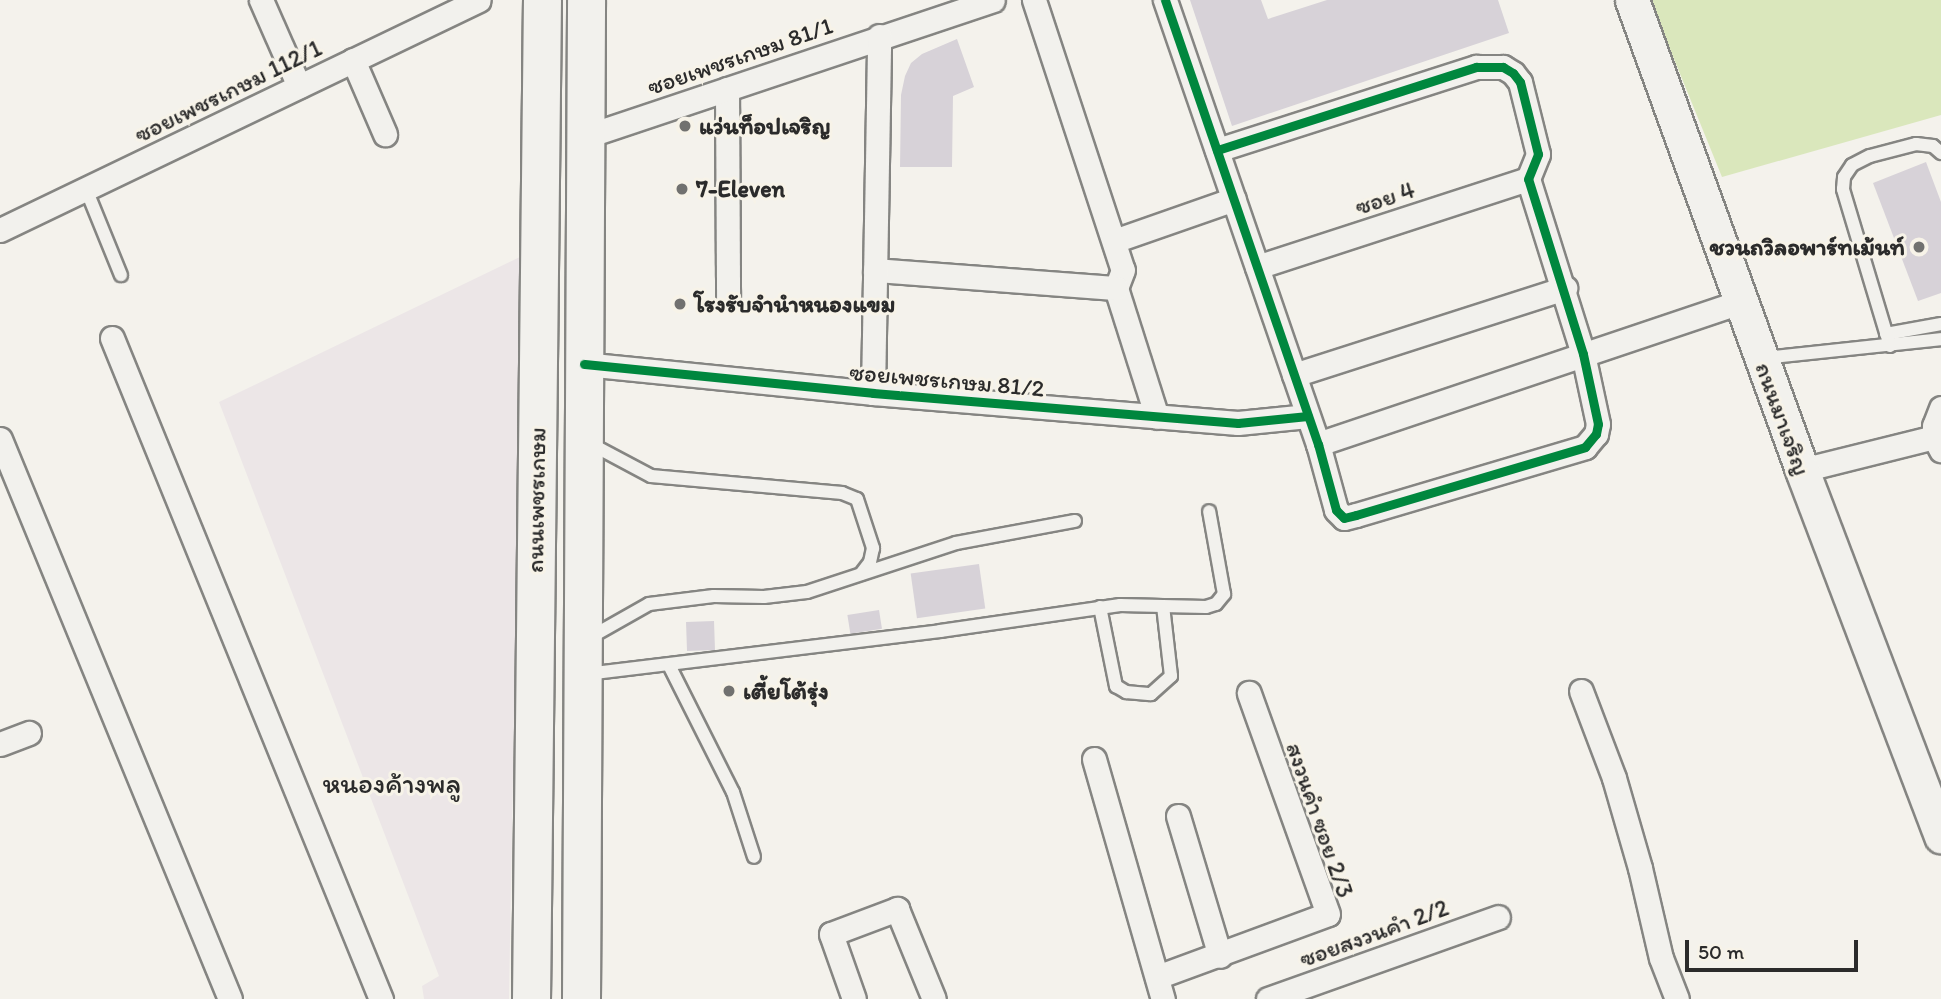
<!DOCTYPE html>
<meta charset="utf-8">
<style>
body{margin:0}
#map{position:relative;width:1941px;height:999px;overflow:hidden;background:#f4f2ec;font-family:Itim,"Playpen Sans Thai",sans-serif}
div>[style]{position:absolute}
.built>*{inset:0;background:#ece6e7}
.green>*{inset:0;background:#dae7bc}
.building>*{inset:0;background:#d7d2d8;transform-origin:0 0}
.roads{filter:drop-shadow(2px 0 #858582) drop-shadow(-2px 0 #858582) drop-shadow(0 2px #858582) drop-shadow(0 -2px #858582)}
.lane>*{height:12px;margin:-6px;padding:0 6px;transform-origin:6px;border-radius:6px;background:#f2f1ed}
.street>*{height:23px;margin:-11.5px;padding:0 11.5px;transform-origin:11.5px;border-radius:11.5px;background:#f2f1ed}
.secondary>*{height:33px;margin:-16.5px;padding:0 16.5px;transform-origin:16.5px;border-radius:16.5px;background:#f2f1ed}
.primary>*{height:37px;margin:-18.5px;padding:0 18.5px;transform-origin:18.5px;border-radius:18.5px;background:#f2f1ed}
.cycleway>*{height:9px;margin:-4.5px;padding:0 4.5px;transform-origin:4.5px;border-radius:4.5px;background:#00873e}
.dots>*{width:19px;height:19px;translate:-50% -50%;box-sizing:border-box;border:4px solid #f7f3e8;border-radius:50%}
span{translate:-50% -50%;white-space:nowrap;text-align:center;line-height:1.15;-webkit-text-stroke:6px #f7f3e8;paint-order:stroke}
.street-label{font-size:24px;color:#2b2b2b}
.poi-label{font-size:24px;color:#2b2b2b;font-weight:700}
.left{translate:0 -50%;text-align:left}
.right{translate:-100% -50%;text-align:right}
.quarter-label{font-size:28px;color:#2b2b2b}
.scale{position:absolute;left:1685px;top:940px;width:173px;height:32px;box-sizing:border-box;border:4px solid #2b2b2b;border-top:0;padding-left:9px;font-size:21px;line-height:24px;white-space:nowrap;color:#2b2b2b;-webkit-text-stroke:5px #f7f3e8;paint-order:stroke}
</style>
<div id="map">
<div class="built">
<div style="clip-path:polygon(522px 256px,509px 999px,424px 999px,422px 986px,439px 976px,219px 402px)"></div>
</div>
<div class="green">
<div style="clip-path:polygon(1650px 0,1941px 0,1941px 115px,1722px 177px)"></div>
</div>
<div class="building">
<div style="clip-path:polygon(1190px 0,1261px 0,1268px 19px,1327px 0,1498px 0,1509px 33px,1232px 126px)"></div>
<div style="clip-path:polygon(957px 39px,974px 87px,953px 96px,952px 167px,900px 167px,901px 95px,905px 76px,911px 63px,922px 54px)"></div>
<div style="clip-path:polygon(1926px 162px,1941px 202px,1941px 293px,1918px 301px,1873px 183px)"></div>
<div style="left:979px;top:564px;width:45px;height:69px;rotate:82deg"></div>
<div style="left:879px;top:610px;width:19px;height:32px;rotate:81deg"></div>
<div style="left:714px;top:621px;width:29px;height:28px;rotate:88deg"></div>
</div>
<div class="roads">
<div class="lane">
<div style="left:86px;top:189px;width:93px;rotate:67.9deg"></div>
<div style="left:1886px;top:334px;width:56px;rotate:-10.3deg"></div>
<div style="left:1890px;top:346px;width:164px;rotate:-106.7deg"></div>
<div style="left:1843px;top:189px;width:12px;rotate:-85deg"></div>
<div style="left:1844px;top:177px;width:14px;rotate:-56deg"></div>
<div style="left:1852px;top:165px;width:20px;rotate:-27deg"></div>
<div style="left:1870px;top:156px;width:48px;rotate:-14.6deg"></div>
<div style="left:1916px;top:144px;width:17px;rotate:7deg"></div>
<div style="left:1933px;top:146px;width:11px;rotate:41deg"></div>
<div style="left:1764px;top:358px;width:178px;rotate:-6.1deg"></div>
<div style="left:589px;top:443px;width:70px;rotate:28deg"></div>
<div style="left:651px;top:476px;width:192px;rotate:5.1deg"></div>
<div style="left:842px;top:493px;width:16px;rotate:22deg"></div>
<div style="left:857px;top:499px;width:52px;rotate:71.9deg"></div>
<div style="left:873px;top:548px;width:14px;rotate:102deg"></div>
<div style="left:870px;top:562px;width:15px;rotate:127deg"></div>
<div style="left:1100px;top:607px;width:81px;rotate:78.6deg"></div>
<div style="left:1116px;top:686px;width:12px;rotate:31deg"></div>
<div style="left:1126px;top:692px;width:25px;rotate:5deg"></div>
<div style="left:1151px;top:694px;width:27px;rotate:-42deg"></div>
<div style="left:1171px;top:676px;width:70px;rotate:-96.5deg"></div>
<div style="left:589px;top:638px;width:69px;rotate:-29.5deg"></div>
<div style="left:649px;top:604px;width:65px;rotate:-7deg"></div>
<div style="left:714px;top:596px;width:50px;rotate:1.1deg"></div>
<div style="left:764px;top:597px;width:43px;rotate:-6.6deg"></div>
<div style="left:807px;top:592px;width:157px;rotate:-18.2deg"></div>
<div style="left:956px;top:543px;width:121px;rotate:-10.5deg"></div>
<div style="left:669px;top:665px;width:142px;rotate:63.3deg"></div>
<div style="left:733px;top:792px;width:68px;rotate:72.1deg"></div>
<div style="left:586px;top:674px;width:357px;rotate:-6.9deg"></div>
<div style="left:940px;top:631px;width:182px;rotate:-8.2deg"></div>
<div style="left:1120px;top:605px;width:86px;rotate:1.3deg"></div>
<div style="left:1206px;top:607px;width:10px;rotate:-17deg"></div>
<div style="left:1216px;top:604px;width:13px;rotate:-51deg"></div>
<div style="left:1224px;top:594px;width:84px;rotate:-100.2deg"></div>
</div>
<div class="street">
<div style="left:261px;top:0;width:94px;rotate:66.2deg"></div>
<div style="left:1034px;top:0;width:284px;rotate:71.8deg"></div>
<div style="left:1123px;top:270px;width:19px;rotate:111deg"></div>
<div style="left:1116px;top:288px;width:135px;rotate:72.4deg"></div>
<div style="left:1165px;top:0;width:470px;rotate:71deg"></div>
<div style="left:1318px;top:444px;width:68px;rotate:74.7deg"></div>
<div style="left:1336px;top:510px;width:11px;rotate:45deg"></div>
<div style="left:1344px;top:518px;width:12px;rotate:-14deg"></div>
<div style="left:1356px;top:515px;width:239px;rotate:-16.5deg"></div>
<div style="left:1585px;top:447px;width:17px;rotate:-50deg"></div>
<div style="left:1596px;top:434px;width:10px;rotate:-79deg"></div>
<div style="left:1598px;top:424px;width:72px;rotate:-102.1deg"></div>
<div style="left:1583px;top:354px;width:183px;rotate:-107.4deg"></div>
<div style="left:1528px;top:179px;width:27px;rotate:-68deg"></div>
<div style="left:1538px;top:154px;width:74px;rotate:-104deg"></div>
<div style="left:1520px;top:82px;width:11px;rotate:-128deg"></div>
<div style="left:1513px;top:73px;width:12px;rotate:-149deg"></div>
<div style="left:1503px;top:67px;width:27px;rotate:180deg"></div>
<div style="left:1476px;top:67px;width:272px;rotate:162.2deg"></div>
<div style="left:353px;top:60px;width:81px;rotate:66.6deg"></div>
<div style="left:727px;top:89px;width:206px;rotate:89.7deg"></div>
<div style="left:584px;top:137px;width:431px;rotate:-18.5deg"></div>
<div style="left:0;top:230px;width:531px;rotate:-25.65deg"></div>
<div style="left:1114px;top:241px;width:127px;rotate:-19.3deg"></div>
<div style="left:1257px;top:267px;width:285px;rotate:-18deg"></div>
<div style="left:875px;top:270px;width:242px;rotate:4.3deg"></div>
<div style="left:112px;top:338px;width:714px;rotate:67.86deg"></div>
<div style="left:584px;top:364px;width:290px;rotate:5.7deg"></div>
<div style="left:873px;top:393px;width:366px;rotate:4.7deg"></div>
<div style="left:1238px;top:423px;width:70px;rotate:-5.7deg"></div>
<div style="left:1294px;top:375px;width:285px;rotate:-17.8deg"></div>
<div style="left:873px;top:393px;width:357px;rotate:-89deg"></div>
<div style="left:1941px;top:408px;width:19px;rotate:111deg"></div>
<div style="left:1934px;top:426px;width:11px;rotate:90deg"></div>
<div style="left:1934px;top:437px;width:15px;rotate:62deg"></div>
<div style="left:0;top:439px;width:605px;rotate:67.67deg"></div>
<div style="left:1318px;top:444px;width:446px;rotate:-18.6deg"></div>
<div style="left:1802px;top:470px;width:136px;rotate:-14deg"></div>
<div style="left:1581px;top:691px;width:93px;rotate:69.2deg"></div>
<div style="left:1614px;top:778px;width:94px;rotate:73.9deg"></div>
<div style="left:1640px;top:868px;width:92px;rotate:76.9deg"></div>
<div style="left:1661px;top:958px;width:44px;rotate:68.7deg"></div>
<div style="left:0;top:744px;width:31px;rotate:-21deg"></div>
<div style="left:1094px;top:759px;width:250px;rotate:74deg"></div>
<div style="left:1178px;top:816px;width:146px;rotate:73.3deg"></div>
<div style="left:1157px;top:977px;width:182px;rotate:-20.2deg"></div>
<div style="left:1328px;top:914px;width:235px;rotate:-109.7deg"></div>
<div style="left:854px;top:999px;width:69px;rotate:-109.5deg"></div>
<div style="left:831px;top:934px;width:71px;rotate:-20.7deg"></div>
<div style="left:897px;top:909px;width:97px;rotate:67.7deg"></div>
<div style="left:1268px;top:999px;width:244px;rotate:-19.6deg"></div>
</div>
<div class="secondary">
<div style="left:1632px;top:0;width:500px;rotate:70.1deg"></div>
<div style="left:1802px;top:470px;width:392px;rotate:69.2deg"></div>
</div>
<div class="primary">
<div style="left:531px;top:999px;width:999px;rotate:-89.37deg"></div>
<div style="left:581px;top:999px;width:999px;rotate:-89.71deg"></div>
</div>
</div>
<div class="cycleway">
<div style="left:1165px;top:0;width:470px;rotate:71deg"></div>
<div style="left:1318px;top:444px;width:68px;rotate:74.7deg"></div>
<div style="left:1336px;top:510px;width:11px;rotate:45deg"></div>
<div style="left:1344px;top:518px;width:12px;rotate:-14deg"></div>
<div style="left:1356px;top:515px;width:239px;rotate:-16.5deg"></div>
<div style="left:1585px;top:447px;width:17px;rotate:-50deg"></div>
<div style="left:1596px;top:434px;width:10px;rotate:-79deg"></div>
<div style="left:1598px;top:424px;width:72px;rotate:-102.1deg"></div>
<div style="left:1583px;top:354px;width:183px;rotate:-107.4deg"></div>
<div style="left:1528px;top:179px;width:27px;rotate:-68deg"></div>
<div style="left:1538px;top:154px;width:74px;rotate:-104deg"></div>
<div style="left:1520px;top:82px;width:11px;rotate:-128deg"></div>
<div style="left:1513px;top:73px;width:12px;rotate:-149deg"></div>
<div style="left:1503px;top:67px;width:27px;rotate:180deg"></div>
<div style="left:1476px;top:67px;width:272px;rotate:162.2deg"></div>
<div style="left:584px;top:364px;width:290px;rotate:5.7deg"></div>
<div style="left:873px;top:393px;width:366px;rotate:4.7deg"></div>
<div style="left:1238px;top:423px;width:70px;rotate:-5.7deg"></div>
</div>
<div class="dots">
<div style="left:685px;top:126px;background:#71716f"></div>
<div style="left:682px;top:189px;background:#71716f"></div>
<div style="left:1919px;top:247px;background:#71716f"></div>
<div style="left:680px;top:304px;background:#71716f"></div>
<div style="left:729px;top:691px;background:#71716f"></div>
</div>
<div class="street-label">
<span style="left:740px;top:56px;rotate:-19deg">ซอยเพชรเกษม 81/1</span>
<span style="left:228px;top:91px;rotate:-26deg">ซอยเพชรเกษม 112/1</span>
<span style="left:1385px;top:198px;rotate:-18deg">ซอย 4</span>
<span style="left:947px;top:380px;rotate:5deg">ซอยเพชรเกษม 81/2</span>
<span style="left:1783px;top:419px;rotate:70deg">ถนนมาเจริญ</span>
<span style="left:536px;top:500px;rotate:-89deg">ถนนเพชรเกษม</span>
<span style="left:1320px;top:820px;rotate:71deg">สงวนคำ ซอย 2/3</span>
<span style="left:1374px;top:933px;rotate:-20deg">ซอยสงวนคำ 2/2</span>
</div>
<div class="poi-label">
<span class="left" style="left:699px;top:126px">แว่นท็อปเจริญ</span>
<span class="left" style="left:696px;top:189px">7-Eleven</span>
<span class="right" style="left:1905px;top:247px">ชวนถวิลอพาร์ทเม้นท์</span>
<span class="left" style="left:694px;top:304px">โรงรับจำนำหนองแขม</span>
<span class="left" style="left:743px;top:691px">เตี้ยโต้รุ่ง</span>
</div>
<div class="quarter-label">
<span style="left:392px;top:783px">หนองค้างพลู</span>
</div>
<div class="scale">50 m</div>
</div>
